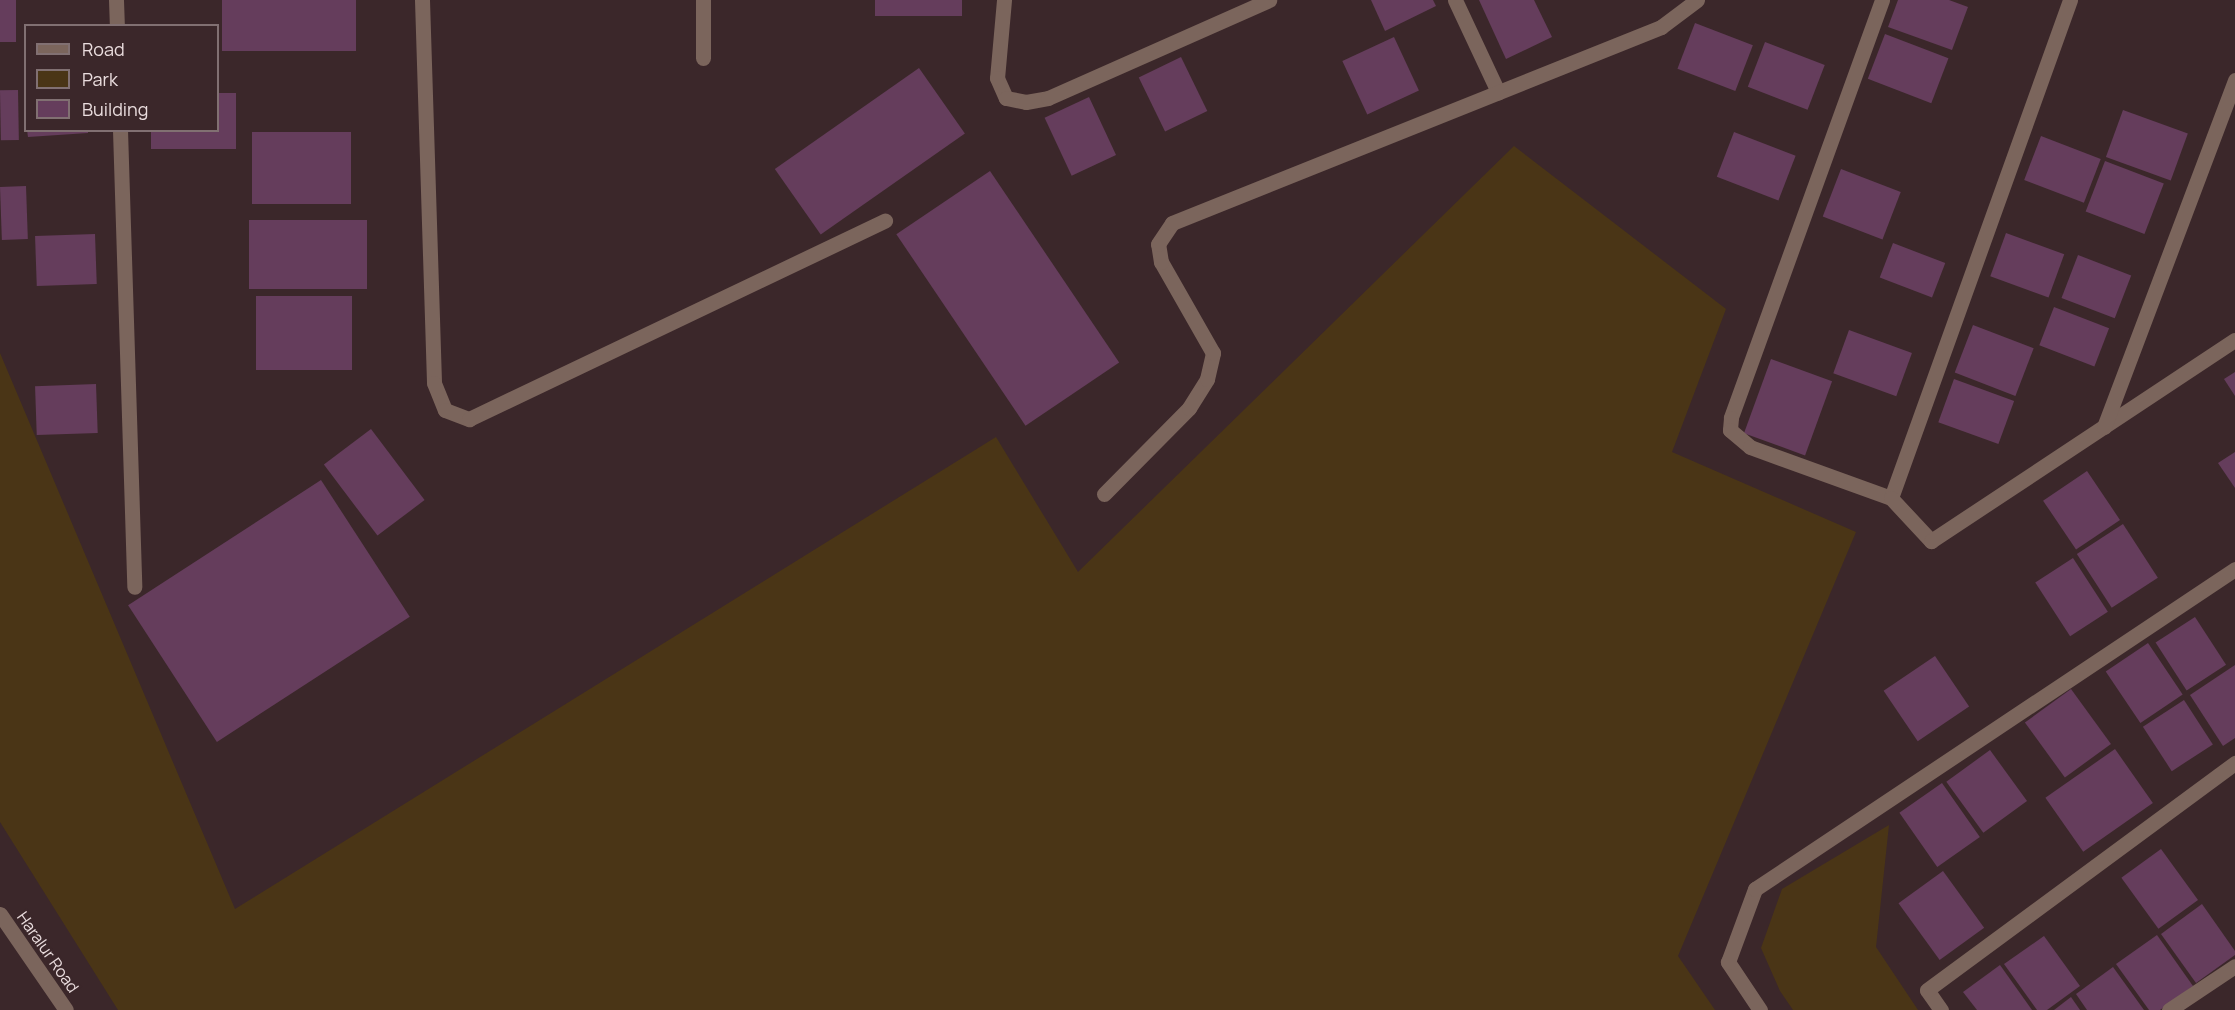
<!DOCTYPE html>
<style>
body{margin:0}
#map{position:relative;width:2235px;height:1010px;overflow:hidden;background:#3b272a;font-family:Manrope,sans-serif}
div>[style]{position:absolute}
.green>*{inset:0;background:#4a3516}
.building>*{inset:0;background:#653d5c;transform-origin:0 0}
.minor>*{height:15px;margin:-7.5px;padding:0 7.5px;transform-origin:7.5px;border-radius:7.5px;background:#7b655c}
span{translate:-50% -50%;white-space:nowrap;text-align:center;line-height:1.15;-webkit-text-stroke:4.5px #3b272a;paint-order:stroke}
.street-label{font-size:16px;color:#eaddde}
.legend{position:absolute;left:24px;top:24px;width:195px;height:108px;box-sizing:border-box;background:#3b272a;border:2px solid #817072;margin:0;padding:8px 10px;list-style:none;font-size:18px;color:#eaddde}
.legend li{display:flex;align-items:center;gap:12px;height:30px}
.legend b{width:30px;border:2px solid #817072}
</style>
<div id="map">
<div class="green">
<div style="clip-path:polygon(1514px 146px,1726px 309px,1672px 452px,1856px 532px,1678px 956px,1715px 1010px,118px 1010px,0 822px,0 353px,235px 909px,996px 437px,1078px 572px)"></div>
<div style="clip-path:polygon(1889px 825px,1876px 947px,1918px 1010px,1793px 1010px,1780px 991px,1761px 948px,1782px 889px)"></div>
</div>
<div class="building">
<div style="left:0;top:0;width:16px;height:42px"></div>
<div style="left:222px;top:0;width:134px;height:51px"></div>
<div style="left:875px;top:0;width:87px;height:16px"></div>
<div style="clip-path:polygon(1371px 0,1433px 0,1436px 6px,1385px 31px)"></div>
<div style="clip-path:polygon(1479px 0,1534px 0,1552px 37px,1506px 59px)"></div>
<div style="clip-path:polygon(1898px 0,1949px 0,1968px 7px,1952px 50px,1888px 27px)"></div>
<div style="left:1695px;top:23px;width:62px;height:49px;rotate:21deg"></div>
<div style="left:1885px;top:34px;width:68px;height:48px;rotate:21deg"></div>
<div style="left:1394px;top:37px;width:59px;height:57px;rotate:65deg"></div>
<div style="left:1765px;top:42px;width:64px;height:48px;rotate:21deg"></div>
<div style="left:1181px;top:57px;width:60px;height:47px;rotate:64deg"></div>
<div style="left:919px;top:68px;width:80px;height:176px;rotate:55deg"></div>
<div style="left:18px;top:90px;width:50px;height:18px;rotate:89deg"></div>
<div style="clip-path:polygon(218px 93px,236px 93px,236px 149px,151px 149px,151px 130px,218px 130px)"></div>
<div style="left:1089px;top:97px;width:64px;height:49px;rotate:65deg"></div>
<div style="left:2123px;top:110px;width:69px;height:50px;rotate:20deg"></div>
<div style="clip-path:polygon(27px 130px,88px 130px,88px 133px,28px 137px)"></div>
<div style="left:351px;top:132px;width:72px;height:99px;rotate:90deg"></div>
<div style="left:1734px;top:132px;width:66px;height:48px;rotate:21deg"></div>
<div style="left:2041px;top:136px;width:64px;height:47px;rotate:21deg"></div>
<div style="left:2105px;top:161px;width:63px;height:54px;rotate:21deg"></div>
<div style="left:1841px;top:169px;width:64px;height:51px;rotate:21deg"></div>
<div style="left:990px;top:171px;width:231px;height:113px;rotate:56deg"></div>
<div style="left:26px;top:186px;width:53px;height:26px;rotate:88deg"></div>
<div style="left:367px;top:220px;width:69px;height:118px;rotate:90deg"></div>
<div style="left:2006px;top:233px;width:62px;height:46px;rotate:20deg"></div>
<div style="left:95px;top:234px;width:50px;height:60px;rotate:88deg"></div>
<div style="left:1893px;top:243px;width:56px;height:37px;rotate:21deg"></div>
<div style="left:2078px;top:255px;width:57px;height:46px;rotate:21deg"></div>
<div style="left:352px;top:296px;width:74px;height:96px;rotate:90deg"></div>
<div style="left:2054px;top:307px;width:59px;height:41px;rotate:21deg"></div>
<div style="left:1973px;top:325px;width:65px;height:51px;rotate:21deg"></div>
<div style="left:1849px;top:330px;width:67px;height:46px;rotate:20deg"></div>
<div style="left:1771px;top:359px;width:65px;height:79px;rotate:20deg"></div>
<div style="clip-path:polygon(2235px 372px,2235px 396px,2224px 379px)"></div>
<div style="left:1954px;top:379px;width:64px;height:46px;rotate:20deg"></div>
<div style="left:96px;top:384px;width:49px;height:61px;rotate:88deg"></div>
<div style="left:371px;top:429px;width:89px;height:59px;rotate:53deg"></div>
<div style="clip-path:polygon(2235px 452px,2235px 488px,2218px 463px)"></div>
<div style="left:2087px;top:471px;width:59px;height:53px;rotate:56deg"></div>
<div style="left:321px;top:480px;width:163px;height:230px;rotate:57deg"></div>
<div style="left:2123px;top:524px;width:64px;height:55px;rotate:57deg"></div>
<div style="left:2073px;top:558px;width:64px;height:45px;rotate:57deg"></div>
<div style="left:2195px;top:617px;width:57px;height:47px;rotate:57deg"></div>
<div style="left:2148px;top:643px;width:62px;height:51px;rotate:56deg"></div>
<div style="left:1935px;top:656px;width:61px;height:62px;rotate:56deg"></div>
<div style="clip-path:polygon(2235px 665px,2235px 738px,2223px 746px,2190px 695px)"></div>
<div style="left:2071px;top:689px;width:68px;height:57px;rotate:54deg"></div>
<div style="left:2184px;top:700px;width:53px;height:49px;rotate:57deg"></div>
<div style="left:2115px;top:749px;width:66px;height:85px;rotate:55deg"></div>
<div style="left:1990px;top:750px;width:63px;height:54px;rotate:54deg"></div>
<div style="left:1942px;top:783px;width:66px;height:52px;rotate:55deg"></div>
<div style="left:2161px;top:849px;width:63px;height:49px;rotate:54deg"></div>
<div style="left:1943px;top:871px;width:70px;height:55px;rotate:54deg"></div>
<div style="clip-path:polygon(2202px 904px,2235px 951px,2235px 955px,2196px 983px,2161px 934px)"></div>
<div style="clip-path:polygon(2157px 935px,2193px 986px,2160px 1010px,2149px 1010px,2116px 964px)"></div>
<div style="clip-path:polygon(2044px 936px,2080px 986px,2047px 1010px,2037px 1010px,2004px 964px)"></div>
<div style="clip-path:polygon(2000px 965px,2032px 1010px,1977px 1010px,1963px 992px)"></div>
<div style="clip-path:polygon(2113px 967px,2144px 1010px,2087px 1010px,2076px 994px)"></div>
<div style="clip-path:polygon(2071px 997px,2080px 1010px,2054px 1010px)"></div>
</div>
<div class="minor">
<div style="left:116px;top:0;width:26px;rotate:88deg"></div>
<div style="left:422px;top:0;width:383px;rotate:88.2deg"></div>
<div style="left:434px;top:383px;width:29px;rotate:68deg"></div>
<div style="left:445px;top:410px;width:26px;rotate:21deg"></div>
<div style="left:469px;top:419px;width:461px;rotate:-25.5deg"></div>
<div style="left:1004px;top:0;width:78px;rotate:95.1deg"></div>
<div style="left:997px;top:78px;width:22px;rotate:66deg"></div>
<div style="left:1006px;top:98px;width:20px;rotate:11deg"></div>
<div style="left:1026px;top:102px;width:22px;rotate:-10deg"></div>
<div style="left:1048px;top:98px;width:242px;rotate:-23.9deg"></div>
<div style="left:1455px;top:0;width:102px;rotate:64.9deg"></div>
<div style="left:1882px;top:0;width:444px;rotate:109.9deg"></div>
<div style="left:1731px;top:418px;width:12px;rotate:95deg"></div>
<div style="left:1730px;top:430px;width:26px;rotate:40deg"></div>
<div style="left:1750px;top:447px;width:150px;rotate:19.9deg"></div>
<div style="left:2070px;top:0;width:529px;rotate:109.77deg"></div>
<div style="left:1891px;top:498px;width:59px;rotate:47.1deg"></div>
<div style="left:1931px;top:541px;width:364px;rotate:-33.5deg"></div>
<div style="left:703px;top:58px;width:58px;rotate:-90deg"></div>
<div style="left:120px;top:130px;width:457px;rotate:88.2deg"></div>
<div style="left:2104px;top:427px;width:371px;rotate:-69.3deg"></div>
<div style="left:1104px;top:494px;width:121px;rotate:-45.3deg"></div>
<div style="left:1189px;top:408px;width:34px;rotate:-58deg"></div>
<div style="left:1207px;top:379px;width:27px;rotate:-77deg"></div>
<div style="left:1213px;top:353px;width:105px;rotate:-119.7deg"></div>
<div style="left:1161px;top:262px;width:18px;rotate:-99deg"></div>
<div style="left:1158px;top:244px;width:25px;rotate:-56deg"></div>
<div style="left:1172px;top:223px;width:527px;rotate:-21.84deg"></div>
<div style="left:1661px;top:27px;width:45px;rotate:-36.9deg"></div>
<div style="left:0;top:914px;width:116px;rotate:55.5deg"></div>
<div style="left:1760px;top:1010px;width:58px;rotate:-123.7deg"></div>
<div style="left:1728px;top:962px;width:78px;rotate:-69.7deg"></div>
<div style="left:1755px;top:889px;width:577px;rotate:-33.69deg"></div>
<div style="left:1941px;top:1010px;width:24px;rotate:-125deg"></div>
<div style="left:1927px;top:990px;width:383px;rotate:-36.4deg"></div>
<div style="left:2169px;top:1010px;width:79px;rotate:-33.7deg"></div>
</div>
<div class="street-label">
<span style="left:48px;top:952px;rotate:55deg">Haralur Road</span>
</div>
<ul class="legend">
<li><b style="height:8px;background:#7b655c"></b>Road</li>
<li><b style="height:16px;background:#4a3516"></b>Park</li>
<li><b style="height:16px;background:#653d5c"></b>Building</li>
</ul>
</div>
